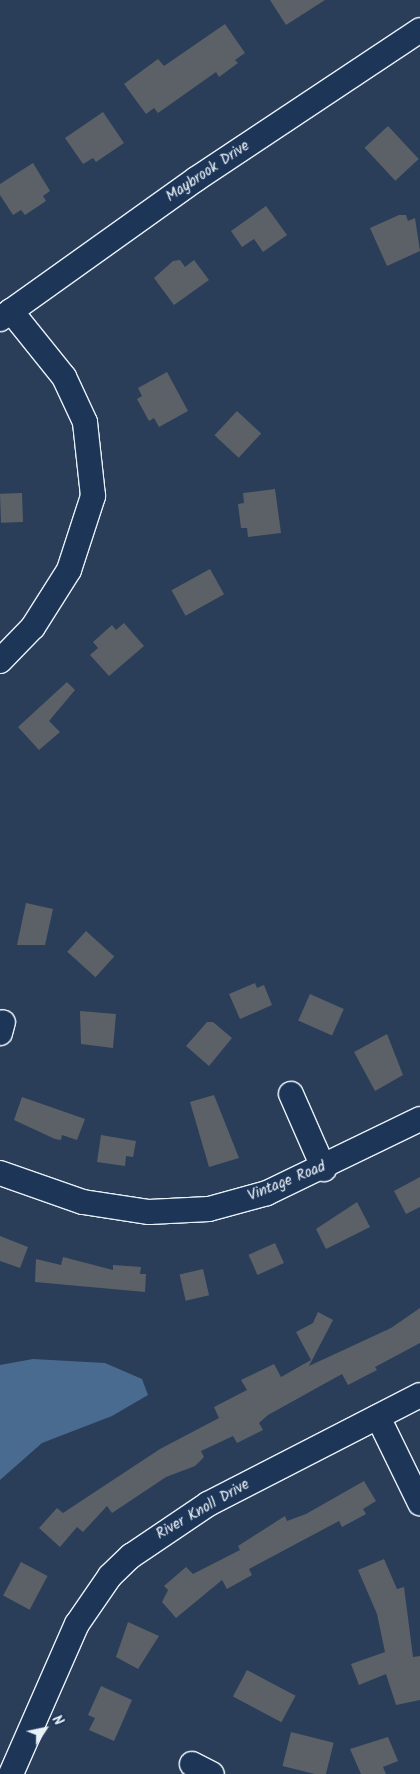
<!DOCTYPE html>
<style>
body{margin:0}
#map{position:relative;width:420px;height:1774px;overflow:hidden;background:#2a3e5a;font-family:Kalam,sans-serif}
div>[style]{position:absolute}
.water>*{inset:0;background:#496b90}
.building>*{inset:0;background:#5c6167;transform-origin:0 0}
.roads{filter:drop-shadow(1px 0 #e8f1f8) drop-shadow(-1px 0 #e8f1f8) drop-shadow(0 1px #e8f1f8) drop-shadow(0 -1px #e8f1f8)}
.minor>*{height:24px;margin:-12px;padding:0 12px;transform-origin:12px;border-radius:12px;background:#1d3557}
span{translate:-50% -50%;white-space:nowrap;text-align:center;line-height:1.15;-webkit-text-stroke:4px #1d3557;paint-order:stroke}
.street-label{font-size:15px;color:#e8f1f8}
.north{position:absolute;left:20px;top:1704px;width:50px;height:50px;-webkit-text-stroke:4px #1d3557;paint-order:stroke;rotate:56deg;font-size:14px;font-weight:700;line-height:20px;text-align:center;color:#e8f1f8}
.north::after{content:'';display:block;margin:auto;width:18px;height:22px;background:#e8f1f8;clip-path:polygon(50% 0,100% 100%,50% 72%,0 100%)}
</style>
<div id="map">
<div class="water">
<div style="clip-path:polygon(33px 1359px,105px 1363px,142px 1379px,148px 1395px,112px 1416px,42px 1443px,0 1480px,0 1365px)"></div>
</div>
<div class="building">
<div style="clip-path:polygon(270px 0,325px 0,286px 25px)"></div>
<div style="clip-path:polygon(225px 24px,245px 53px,235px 60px,238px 63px,219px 77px,216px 72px,158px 113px,154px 108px,146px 114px,124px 84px,158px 59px,164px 66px)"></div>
<div style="clip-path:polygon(103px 112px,124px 143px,96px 162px,93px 158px,83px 164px,65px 138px)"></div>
<div style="left:388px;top:126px;width:45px;height:32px;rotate:47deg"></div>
<div style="clip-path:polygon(33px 163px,50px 191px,43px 196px,46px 201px,25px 215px,21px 210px,13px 215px,0 195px,0 184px)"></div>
<div style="clip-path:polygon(266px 206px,287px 235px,263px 252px,254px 239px,242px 247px,231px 231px)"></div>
<div style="clip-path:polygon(399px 215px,406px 215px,408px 221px,415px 218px,420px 251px,387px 266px,370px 228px)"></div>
<div style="clip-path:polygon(180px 260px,185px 267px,194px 260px,209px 280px,174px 305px,154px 278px,173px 261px)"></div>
<div style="clip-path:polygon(167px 372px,188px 411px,159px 427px,154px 418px,149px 421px,137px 399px,142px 396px,138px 388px)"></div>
<div style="left:237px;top:411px;width:33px;height:33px;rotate:43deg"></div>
<div style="clip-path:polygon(275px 489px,281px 533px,248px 537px,247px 528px,241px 528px,238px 504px,244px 503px,243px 493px)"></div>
<div style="left:22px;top:493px;width:29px;height:22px;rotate:88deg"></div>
<div style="left:210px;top:569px;width:29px;height:44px;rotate:61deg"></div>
<div style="clip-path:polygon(124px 623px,144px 646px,109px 676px,90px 655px,98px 648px,93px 642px,112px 625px,116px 630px)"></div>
<div style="clip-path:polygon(67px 682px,75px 690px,49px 721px,60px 732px,39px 750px,18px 727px)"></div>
<div style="clip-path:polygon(26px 903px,53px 909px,45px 945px,17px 945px)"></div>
<div style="left:86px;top:931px;width:38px;height:28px;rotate:42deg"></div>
<div style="clip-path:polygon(255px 983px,257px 988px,264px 985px,272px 1005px,240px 1019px,229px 994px)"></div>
<div style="left:310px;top:994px;width:37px;height:29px;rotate:24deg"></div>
<div style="clip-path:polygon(80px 1011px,116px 1014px,113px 1048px,81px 1044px)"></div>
<div style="clip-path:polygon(207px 1022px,213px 1022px,232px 1038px,209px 1066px,186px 1046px)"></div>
<div style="clip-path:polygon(387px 1034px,403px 1075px,375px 1091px,354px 1052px)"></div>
<div style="clip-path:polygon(214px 1095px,239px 1158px,209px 1167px,190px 1102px)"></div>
<div style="clip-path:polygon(22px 1097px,85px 1119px,77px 1140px,62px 1135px,61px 1140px,55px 1139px,14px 1120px)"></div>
<div style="clip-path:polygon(101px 1135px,136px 1141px,133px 1157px,126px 1156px,125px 1166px,97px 1162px)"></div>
<div style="clip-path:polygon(420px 1177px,420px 1207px,406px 1214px,394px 1191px)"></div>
<div style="clip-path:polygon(357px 1202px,370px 1227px,326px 1249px,316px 1229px)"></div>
<div style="clip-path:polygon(0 1236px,28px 1247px,20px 1268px,0 1261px)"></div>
<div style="left:275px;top:1243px;width:22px;height:29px;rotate:66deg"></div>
<div style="clip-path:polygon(63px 1257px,113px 1270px,113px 1265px,141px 1267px,140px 1274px,146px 1274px,145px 1292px,35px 1282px,36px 1259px,61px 1265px)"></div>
<div style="left:203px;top:1269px;width:27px;height:24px;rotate:77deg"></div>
<div style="clip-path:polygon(420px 1308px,420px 1343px,375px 1367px,377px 1370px,348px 1385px,342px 1374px,268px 1415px,259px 1423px,263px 1430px,237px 1443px,233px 1436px,201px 1451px,204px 1457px,195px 1466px,166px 1477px,112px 1513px,107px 1506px,83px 1532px,77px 1527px,60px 1547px,39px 1528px,57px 1508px,63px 1513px,160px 1449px,219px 1418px,214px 1407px,247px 1390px,241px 1380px,274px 1364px,281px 1377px,311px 1360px,296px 1332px,313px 1323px,318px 1312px,333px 1320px,309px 1366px,391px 1328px)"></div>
<div style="clip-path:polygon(364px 1481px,376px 1501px,363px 1509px,366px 1514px,342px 1527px,339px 1521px,249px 1569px,252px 1575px,227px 1589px,222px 1580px,176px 1618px,162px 1602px,168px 1590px,164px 1586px,186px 1567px,193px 1574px,240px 1550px,238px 1546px,285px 1516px,287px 1521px,306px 1514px)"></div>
<div style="clip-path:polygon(384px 1559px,397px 1589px,404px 1587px,413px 1657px,420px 1656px,420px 1700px,396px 1705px,386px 1674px,359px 1685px,351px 1664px,385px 1652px,377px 1614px,358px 1570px)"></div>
<div style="left:21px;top:1562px;width:30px;height:38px;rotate:28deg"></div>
<div style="clip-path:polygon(128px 1622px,159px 1636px,138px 1669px,116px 1657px)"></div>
<div style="left:247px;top:1670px;width:55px;height:30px;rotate:28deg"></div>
<div style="clip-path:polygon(101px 1686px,132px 1700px,114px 1741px,89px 1730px,95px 1718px,88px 1715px)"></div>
<div style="left:291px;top:1732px;width:44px;height:35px;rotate:14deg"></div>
<div style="clip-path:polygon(388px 1737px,398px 1761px,383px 1767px,386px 1774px,361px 1774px,350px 1749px)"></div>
</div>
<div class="roads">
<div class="minor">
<div style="left:0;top:319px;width:241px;rotate:-35.5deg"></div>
<div style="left:196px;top:179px;width:269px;rotate:-33.6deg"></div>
<div style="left:0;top:661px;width:47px;rotate:-45.9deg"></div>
<div style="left:33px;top:627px;width:67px;rotate:-57.7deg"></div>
<div style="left:69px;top:570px;width:78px;rotate:-72deg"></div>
<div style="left:93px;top:496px;width:74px;rotate:-96.2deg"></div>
<div style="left:85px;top:422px;width:50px;rotate:-115deg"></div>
<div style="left:64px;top:377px;width:85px;rotate:-128.8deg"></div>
<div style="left:0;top:1033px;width:11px;rotate:-75deg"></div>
<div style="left:291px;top:1094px;width:82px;rotate:66.3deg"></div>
<div style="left:0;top:1173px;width:88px;rotate:19.3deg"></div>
<div style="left:83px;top:1202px;width:67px;rotate:8.6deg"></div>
<div style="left:149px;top:1212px;width:60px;rotate:-2.9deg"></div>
<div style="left:209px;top:1209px;width:60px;rotate:-15.4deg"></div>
<div style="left:267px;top:1193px;width:170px;rotate:-25.8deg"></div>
<div style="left:378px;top:1417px;width:96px;rotate:64deg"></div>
<div style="left:192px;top:1764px;width:22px;rotate:27deg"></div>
<div style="left:11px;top:1774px;width:164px;rotate:-66.3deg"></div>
<div style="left:77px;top:1624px;width:58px;rotate:-55.5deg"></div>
<div style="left:110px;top:1576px;width:29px;rotate:-44deg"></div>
<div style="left:131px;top:1556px;width:93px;rotate:-34deg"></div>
<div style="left:208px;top:1504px;width:238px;rotate:-27.2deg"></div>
</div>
</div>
<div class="street-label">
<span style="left:208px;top:172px;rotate:-34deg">Maybrook Drive</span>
<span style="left:287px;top:1182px;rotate:-22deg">Vintage Road</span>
<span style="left:203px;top:1510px;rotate:-30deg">River Knoll Drive</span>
</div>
<div class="north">N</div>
</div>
